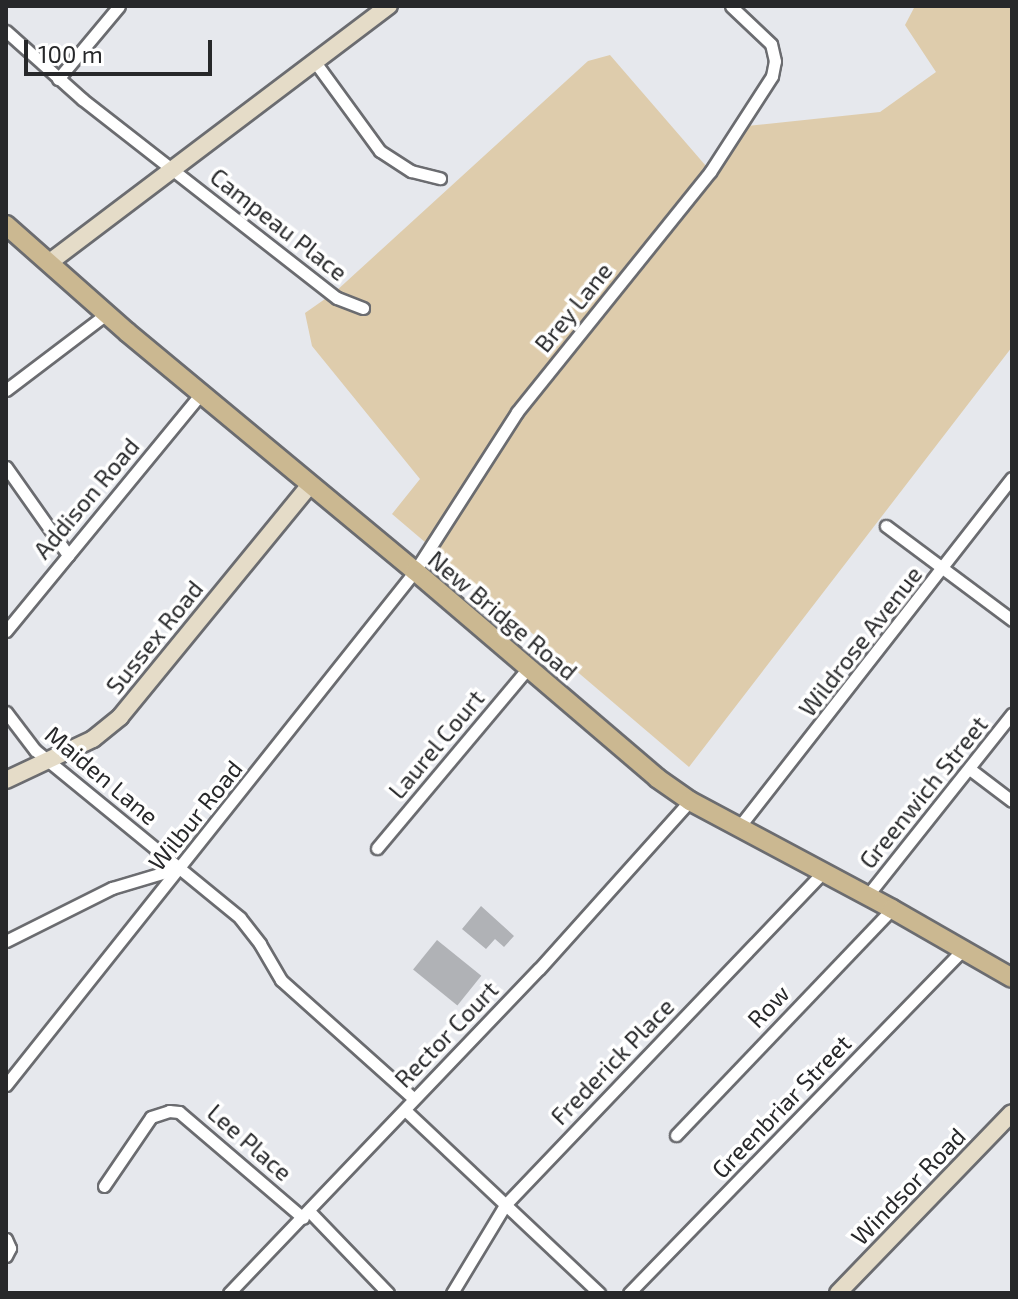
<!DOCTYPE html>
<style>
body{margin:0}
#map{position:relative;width:1018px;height:1299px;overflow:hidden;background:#e6e8ed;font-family:"Exo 2",sans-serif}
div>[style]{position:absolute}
.green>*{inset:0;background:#deccac}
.building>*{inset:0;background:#b0b2b6;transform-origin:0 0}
.roads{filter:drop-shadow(2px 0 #6b6c70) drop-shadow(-2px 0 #6b6c70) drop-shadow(0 2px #6b6c70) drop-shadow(0 -2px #6b6c70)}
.street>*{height:11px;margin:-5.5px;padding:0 5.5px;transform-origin:5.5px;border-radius:5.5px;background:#fff}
.secondary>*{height:16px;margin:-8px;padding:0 8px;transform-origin:8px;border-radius:8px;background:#e5dcc8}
.primary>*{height:18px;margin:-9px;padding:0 9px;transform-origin:9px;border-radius:9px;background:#cbb891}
span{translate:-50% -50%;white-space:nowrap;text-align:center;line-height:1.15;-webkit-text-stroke:7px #fff;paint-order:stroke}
.street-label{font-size:24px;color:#27282a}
.frame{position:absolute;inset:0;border:8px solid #27282a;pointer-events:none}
.scale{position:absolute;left:24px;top:40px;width:188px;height:36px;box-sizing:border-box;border:4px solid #27282a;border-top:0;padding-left:10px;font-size:24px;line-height:28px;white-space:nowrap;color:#27282a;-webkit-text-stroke:6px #fff;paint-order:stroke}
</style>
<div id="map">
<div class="green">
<div style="clip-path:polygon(915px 6px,1012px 6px,1012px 347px,689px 767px,392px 514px,420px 479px,312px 346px,305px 313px,335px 292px,588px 61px,610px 55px,706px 166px,737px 127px,880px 112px,936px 72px,905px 25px)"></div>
</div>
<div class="building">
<div style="clip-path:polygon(481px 906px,514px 936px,504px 947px,495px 939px,486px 949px,462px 929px)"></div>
<div style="left:437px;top:940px;width:57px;height:38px;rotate:39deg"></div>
</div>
<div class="roads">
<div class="street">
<div style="left:6px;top:31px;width:102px;rotate:41.8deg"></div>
<div style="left:82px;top:99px;width:323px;rotate:38deg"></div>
<div style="left:337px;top:298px;width:28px;rotate:21deg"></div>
<div style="left:315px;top:62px;width:110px;rotate:53.9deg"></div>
<div style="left:380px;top:151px;width:37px;rotate:33deg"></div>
<div style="left:411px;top:171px;width:30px;rotate:14deg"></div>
<div style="left:58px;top:79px;width:95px;rotate:-50.1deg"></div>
<div style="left:6px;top:390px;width:126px;rotate:-37.2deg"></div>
<div style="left:6px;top:467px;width:108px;rotate:54.8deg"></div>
<div style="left:886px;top:526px;width:157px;rotate:36.7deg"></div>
<div style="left:6px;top:631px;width:307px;rotate:-50.6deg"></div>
<div style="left:6px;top:712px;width:48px;rotate:52.7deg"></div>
<div style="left:35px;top:750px;width:265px;rotate:39.3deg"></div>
<div style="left:240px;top:918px;width:33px;rotate:52deg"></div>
<div style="left:260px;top:944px;width:42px;rotate:59.7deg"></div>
<div style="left:281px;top:980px;width:178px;rotate:41.8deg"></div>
<div style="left:971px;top:770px;width:51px;rotate:37.1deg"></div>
<div style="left:739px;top:827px;width:443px;rotate:-52deg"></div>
<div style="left:377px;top:848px;width:236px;rotate:-50deg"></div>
<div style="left:867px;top:896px;width:233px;rotate:-51.5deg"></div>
<div style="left:6px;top:941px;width:119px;rotate:-26.6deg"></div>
<div style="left:112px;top:888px;width:70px;rotate:-16.6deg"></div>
<div style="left:6px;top:1085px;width:657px;rotate:-51.49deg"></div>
<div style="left:415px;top:571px;width:189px;rotate:-57.3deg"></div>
<div style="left:517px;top:412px;width:308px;rotate:-51.2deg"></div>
<div style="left:710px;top:172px;width:114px;rotate:-57.1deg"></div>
<div style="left:772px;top:76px;width:15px;rotate:-79deg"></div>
<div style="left:775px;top:61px;width:17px;rotate:-103deg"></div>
<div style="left:771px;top:44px;width:55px;rotate:-136.5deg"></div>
<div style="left:405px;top:1110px;width:267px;rotate:43.3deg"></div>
<div style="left:676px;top:1135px;width:313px;rotate:-46.3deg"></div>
<div style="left:104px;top:1186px;width:83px;rotate:-55.7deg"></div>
<div style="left:151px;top:1117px;width:19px;rotate:-18deg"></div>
<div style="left:169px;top:1111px;width:10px;rotate:6deg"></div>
<div style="left:179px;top:1112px;width:163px;rotate:40.5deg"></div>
<div style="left:309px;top:1211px;width:114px;rotate:46.1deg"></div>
<div style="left:6px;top:1239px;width:10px;rotate:66deg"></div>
<div style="left:10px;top:1248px;width:9px;rotate:117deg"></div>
<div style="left:229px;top:1293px;width:448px;rotate:-46.3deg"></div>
<div style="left:539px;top:969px;width:226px;rotate:-48.1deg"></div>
<div style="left:452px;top:1293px;width:103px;rotate:-58.9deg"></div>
<div style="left:505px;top:1205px;width:459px;rotate:-46.3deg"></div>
<div style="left:629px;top:1293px;width:480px;rotate:-45.8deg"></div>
</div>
<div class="secondary">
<div style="left:50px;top:262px;width:425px;rotate:-37.1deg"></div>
<div style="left:6px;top:780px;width:96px;rotate:-25.2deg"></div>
<div style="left:93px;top:739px;width:35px;rotate:-39deg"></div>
<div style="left:120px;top:717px;width:298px;rotate:-50.7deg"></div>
<div style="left:838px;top:1293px;width:250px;rotate:-46deg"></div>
</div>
<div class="primary">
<div style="left:6px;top:225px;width:162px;rotate:41.5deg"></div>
<div style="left:127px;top:332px;width:374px;rotate:39.7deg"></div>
<div style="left:415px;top:571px;width:318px;rotate:40.5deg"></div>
<div style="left:657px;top:778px;width:40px;rotate:34.9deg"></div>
<div style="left:690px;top:801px;width:229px;rotate:28.1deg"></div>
<div style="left:892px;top:909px;width:138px;rotate:29.9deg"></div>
</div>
</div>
<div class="street-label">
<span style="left:279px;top:224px;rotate:38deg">Campeau Place</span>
<span style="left:573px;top:307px;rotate:-51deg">Brey Lane</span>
<span style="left:86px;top:498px;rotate:-50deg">Addison Road</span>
<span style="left:503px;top:615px;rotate:40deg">New Bridge Road</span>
<span style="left:154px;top:637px;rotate:-51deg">Sussex Road</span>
<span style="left:860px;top:641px;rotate:-52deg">Wildrose Avenue</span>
<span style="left:436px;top:744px;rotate:-50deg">Laurel Court</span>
<span style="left:102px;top:775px;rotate:40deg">Maiden Lane</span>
<span style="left:923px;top:792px;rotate:-51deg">Greenwich Street</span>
<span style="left:195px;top:815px;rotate:-51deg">Wilbur Road</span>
<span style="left:768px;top:1006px;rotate:-46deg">Row</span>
<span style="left:446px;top:1034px;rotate:-46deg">Rector Court</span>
<span style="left:612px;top:1061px;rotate:-46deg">Frederick Place</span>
<span style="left:781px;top:1106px;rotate:-46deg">Greenbriar Street</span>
<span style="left:250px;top:1142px;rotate:41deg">Lee Place</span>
<span style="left:908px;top:1186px;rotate:-46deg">Windsor Road</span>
</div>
<div class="frame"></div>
<div class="scale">100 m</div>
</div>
